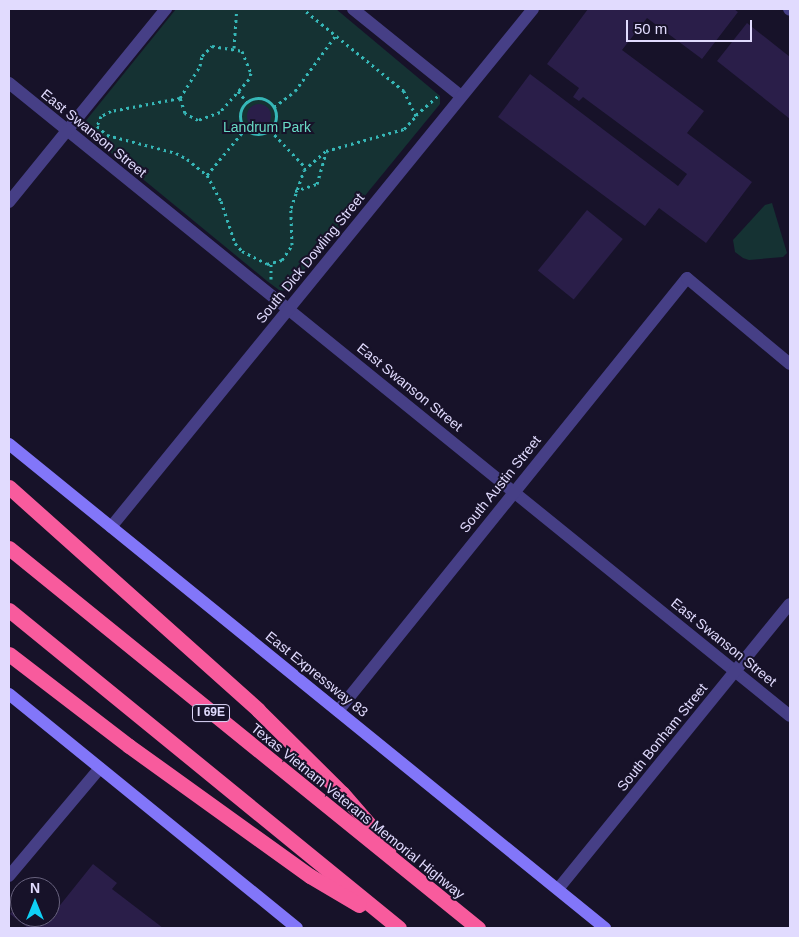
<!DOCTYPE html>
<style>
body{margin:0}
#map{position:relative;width:799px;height:937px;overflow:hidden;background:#171229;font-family:Arial,sans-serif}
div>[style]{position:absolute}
.green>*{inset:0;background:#153233}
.building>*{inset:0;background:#2a1e49;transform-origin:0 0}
.round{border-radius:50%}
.path>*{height:3px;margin-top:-1.5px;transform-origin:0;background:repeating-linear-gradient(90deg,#36b7b7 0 2.5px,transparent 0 6.5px)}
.path>.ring{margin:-1.5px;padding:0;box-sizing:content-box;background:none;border:3px solid #36b7b7;border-radius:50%}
.street>*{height:12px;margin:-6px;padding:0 6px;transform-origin:6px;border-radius:6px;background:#463f86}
.secondary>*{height:12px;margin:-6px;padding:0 6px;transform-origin:6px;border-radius:6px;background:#8276f9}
.highway>*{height:15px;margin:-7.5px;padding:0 7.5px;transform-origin:7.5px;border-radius:7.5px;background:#f85b9d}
span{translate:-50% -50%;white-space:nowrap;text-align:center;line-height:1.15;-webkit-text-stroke:4px #171229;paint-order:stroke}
.shield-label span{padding:1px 4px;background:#171229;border:1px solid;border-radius:4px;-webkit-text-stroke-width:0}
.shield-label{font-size:12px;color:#e1dbfe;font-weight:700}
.park-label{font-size:14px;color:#69dcc6}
.street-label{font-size:14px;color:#e1dbfe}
.frame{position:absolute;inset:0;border:10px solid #e1dbfe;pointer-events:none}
.north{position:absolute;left:10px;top:877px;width:50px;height:50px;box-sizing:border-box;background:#171229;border:1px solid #68627e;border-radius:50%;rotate:0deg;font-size:14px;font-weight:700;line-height:20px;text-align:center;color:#e1dbfe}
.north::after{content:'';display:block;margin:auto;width:18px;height:22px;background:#0fd0f5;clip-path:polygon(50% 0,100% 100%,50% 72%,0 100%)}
.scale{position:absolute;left:626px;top:20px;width:126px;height:22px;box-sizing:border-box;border:2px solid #e1dbfe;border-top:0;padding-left:6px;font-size:15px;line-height:18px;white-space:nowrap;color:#e1dbfe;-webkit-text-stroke:4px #171229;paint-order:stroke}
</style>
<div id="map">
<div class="green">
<div style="clip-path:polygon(176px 9px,336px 9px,440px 96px,440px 104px,287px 291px,279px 290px,267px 281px,83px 130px,84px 123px)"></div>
<div style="clip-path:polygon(772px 203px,787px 253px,783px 257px,749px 260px,743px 258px,735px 252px,733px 240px,765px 205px)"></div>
</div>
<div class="building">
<div style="clip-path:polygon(588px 9px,734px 9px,738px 12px,702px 59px,647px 18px,622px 50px,704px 111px,687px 133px,752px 182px,706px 243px,659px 208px,645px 226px,498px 117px,530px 74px,678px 186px,687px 174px,583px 97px,579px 101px,573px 97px,579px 88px,547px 64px)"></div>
<div style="clip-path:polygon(747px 23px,790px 57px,790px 119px,717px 61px)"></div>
<div class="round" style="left:247px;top:104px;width:24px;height:24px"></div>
<div style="left:587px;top:210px;width:46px;height:78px;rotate:39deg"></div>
<div style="clip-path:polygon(93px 864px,117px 883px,112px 889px,163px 928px,28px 928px,10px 914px,20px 902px,20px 917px,50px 917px,50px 911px,53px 914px)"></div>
</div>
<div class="path">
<div style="left:212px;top:46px;width:30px;rotate:9deg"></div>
<div style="left:242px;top:51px;width:24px;rotate:68deg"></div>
<div style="left:251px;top:73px;width:6px;rotate:108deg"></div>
<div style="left:249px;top:79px;width:44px;rotate:131.3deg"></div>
<div style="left:220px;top:112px;width:23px;rotate:160deg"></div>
<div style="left:198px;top:120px;width:15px;rotate:-152deg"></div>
<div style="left:185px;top:113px;width:16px;rotate:-108deg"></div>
<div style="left:180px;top:98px;width:38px;rotate:-58deg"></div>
<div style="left:200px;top:66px;width:10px;rotate:-79deg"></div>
<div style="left:202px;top:56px;width:14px;rotate:-45deg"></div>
<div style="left:234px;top:48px;width:39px;rotate:-86deg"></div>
<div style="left:238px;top:91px;width:14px;rotate:51deg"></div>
<div style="left:180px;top:98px;width:70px;rotate:169.3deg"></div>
<div style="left:111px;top:111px;width:11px;rotate:153deg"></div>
<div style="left:101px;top:116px;width:11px;rotate:112deg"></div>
<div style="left:97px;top:126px;width:13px;rotate:42deg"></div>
<div style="left:107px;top:135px;width:71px;rotate:14.6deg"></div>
<div style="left:176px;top:153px;width:13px;rotate:29deg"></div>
<div style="left:187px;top:159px;width:26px;rotate:39deg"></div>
<div style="left:207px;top:175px;width:30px;rotate:62deg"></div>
<div style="left:221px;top:201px;width:44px;rotate:71.6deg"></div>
<div style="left:235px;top:243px;width:11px;rotate:49deg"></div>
<div style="left:242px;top:251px;width:28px;rotate:27deg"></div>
<div style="left:267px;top:264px;width:16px;rotate:-15deg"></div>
<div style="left:282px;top:260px;width:18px;rotate:-56deg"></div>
<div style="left:292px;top:245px;width:37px;rotate:-92deg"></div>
<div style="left:291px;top:208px;width:40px;rotate:-71.1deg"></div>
<div style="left:304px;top:170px;width:29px;rotate:-41deg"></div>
<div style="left:326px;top:151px;width:81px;rotate:-15.8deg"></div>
<div style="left:404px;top:129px;width:18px;rotate:-47deg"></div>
<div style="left:416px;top:116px;width:28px;rotate:-116deg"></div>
<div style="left:404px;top:91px;width:130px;rotate:-140.9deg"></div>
<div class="ring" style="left:240px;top:98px;width:33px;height:33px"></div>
<div style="left:274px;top:107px;width:26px;rotate:-37deg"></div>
<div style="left:295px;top:91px;width:69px;rotate:-53.8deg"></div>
<div style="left:416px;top:115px;width:29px;rotate:-41deg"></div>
<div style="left:270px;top:130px;width:52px;rotate:46.5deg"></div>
<div style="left:207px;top:175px;width:61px;rotate:-50.3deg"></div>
<div style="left:295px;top:191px;width:23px;rotate:-18deg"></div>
<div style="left:317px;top:184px;width:33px;rotate:-74deg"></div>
<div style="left:271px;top:264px;width:15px;rotate:90deg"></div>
</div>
<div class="street">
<div style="left:353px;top:9px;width:139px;rotate:38.9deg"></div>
<div style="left:789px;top:9px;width:1px;rotate:45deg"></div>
<div style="left:9px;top:83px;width:1005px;rotate:39.02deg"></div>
<div style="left:9px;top:202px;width:249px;rotate:-50.9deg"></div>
<div style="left:111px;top:527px;width:668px;rotate:-50.83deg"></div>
<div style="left:338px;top:711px;width:556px;rotate:-51.13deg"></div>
<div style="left:687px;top:278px;width:134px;rotate:39.9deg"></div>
<div style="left:9px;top:876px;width:141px;rotate:-49.9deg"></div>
<div style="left:558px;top:889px;width:367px;rotate:-50.9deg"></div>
</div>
<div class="secondary">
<div style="left:9px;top:444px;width:768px;rotate:39.08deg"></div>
<div style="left:9px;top:694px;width:371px;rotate:39.1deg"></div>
</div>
<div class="highway">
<div style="left:9px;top:487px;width:334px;rotate:41.8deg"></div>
<div style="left:258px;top:710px;width:118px;rotate:44.7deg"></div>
<div style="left:342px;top:793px;width:72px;rotate:49deg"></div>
<div style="left:9px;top:548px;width:604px;rotate:39.02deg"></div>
<div style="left:9px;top:610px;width:503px;rotate:39.19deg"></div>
<div style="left:9px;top:654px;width:151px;rotate:37.5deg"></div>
<div style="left:129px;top:746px;width:223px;rotate:35.7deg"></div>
<div style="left:310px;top:876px;width:57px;rotate:30.6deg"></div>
</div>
<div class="shield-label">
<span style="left:211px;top:713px">I 69E</span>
</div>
<div class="park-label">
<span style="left:267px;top:127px">Landrum Park</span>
</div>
<div class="street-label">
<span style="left:94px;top:133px;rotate:39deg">East Swanson Street</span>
<span style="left:310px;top:258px;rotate:-51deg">South Dick Dowling Street</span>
<span style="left:410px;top:387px;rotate:39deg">East Swanson Street</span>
<span style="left:500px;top:484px;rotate:-51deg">South Austin Street</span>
<span style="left:724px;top:642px;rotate:39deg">East Swanson Street</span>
<span style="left:317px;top:674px;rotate:39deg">East Expressway 83</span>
<span style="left:662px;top:737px;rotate:-51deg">South Bonham Street</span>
<span style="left:358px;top:811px;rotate:39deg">Texas Vietnam Veterans Memorial Highway</span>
</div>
<div class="frame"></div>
<div class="north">N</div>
<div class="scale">50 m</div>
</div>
